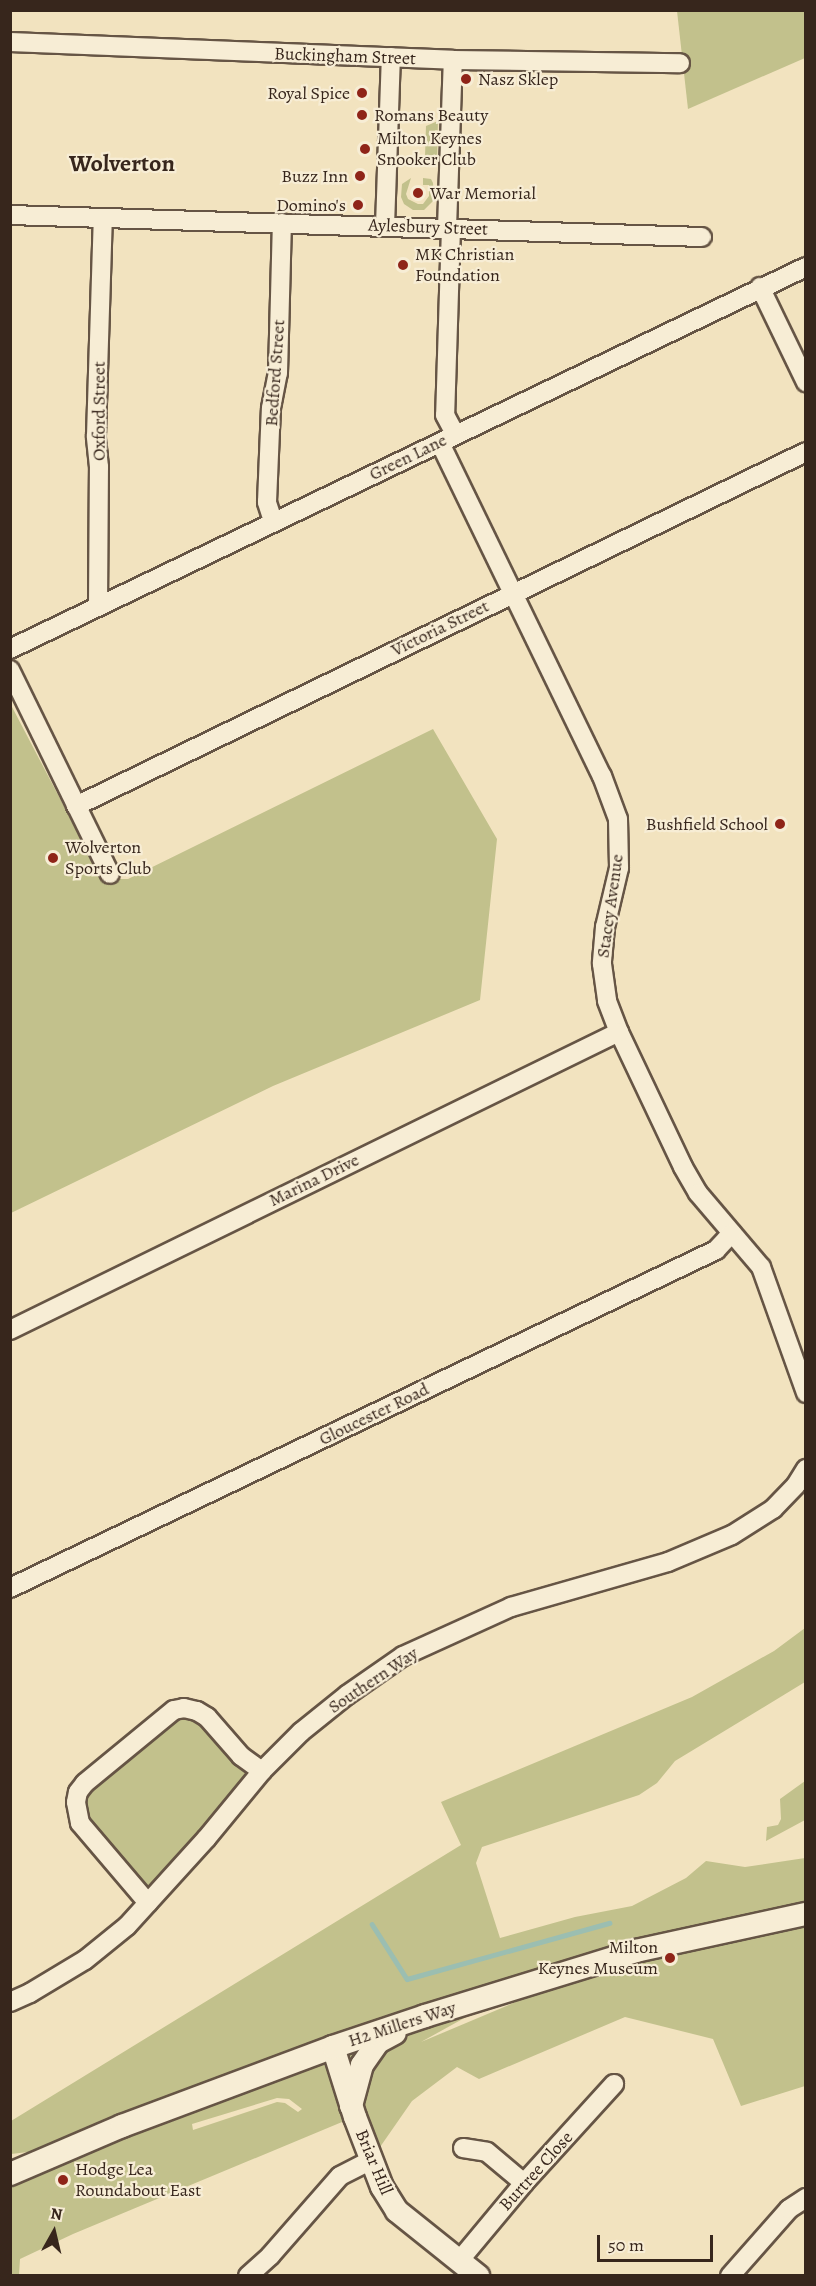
<!DOCTYPE html>
<style>
body{margin:0}
#map{position:relative;width:816px;height:2286px;overflow:hidden;background:#f2e3bf;font-family:Alegreya,serif}
div>[style]{position:absolute}
.green>*{inset:0;background:#c2c18c}
.stream>*{height:4.5px;margin:-2.25px;padding:0 2.25px;transform-origin:2.25px;border-radius:2.25px;background:#9bbeb1}
.roads{filter:drop-shadow(2px 0 #665545) drop-shadow(-2px 0 #665545) drop-shadow(0 2px #665545) drop-shadow(0 -2px #665545)}
.minor>*{height:18px;margin:-9px;padding:0 9px;transform-origin:9px;border-radius:9px;background:#f7edd5}
.tertiary>*{height:22px;margin:-11px;padding:0 11px;transform-origin:11px;border-radius:11px;background:#f7edd5}
.dots>*{width:16px;height:16px;translate:-50% -50%;box-sizing:border-box;border:3px solid #f7edd5;border-radius:50%}
span{translate:-50% -50%;white-space:nowrap;text-align:center;line-height:1.15;-webkit-text-stroke:4.5px #f7edd5;paint-order:stroke}
.street-label{font-size:18px;color:#37261c}
.poi-label{font-size:18px;color:#37261c}
.left{translate:0 -50%;text-align:left}
.right{translate:-100% -50%;text-align:right}
.district-label{font-size:24px;color:#37261c;font-weight:700}
.frame{position:absolute;inset:0;border:12px solid #37261c;pointer-events:none}
.north{position:absolute;left:24px;top:2202px;width:60px;height:60px;-webkit-text-stroke:4px #f7edd5;paint-order:stroke;rotate:8deg;font-size:16px;font-weight:700;line-height:24px;text-align:center;color:#37261c}
.north::after{content:'';display:block;margin:auto;width:21px;height:27px;background:#37261c;clip-path:polygon(50% 0,100% 100%,50% 72%,0 100%)}
.scale{position:absolute;left:597px;top:2235px;width:116px;height:27px;box-sizing:border-box;border:3px solid #37261c;border-top:0;padding-left:8px;font-size:18px;line-height:21px;white-space:nowrap;color:#37261c;-webkit-text-stroke:4px #f7edd5;paint-order:stroke}
</style>
<div id="map">
<div class="green">
<div style="clip-path:polygon(677px 11px,805px 11px,805px 58px,688px 109px)"></div>
<div style="clip-path:polygon(438px 121px,437px 163px,425px 156px,426px 126px)"></div>
<div style="clip-path:polygon(411px 178px,406px 194px,408px 199px,418px 204px,423px 204px,429px 196px,429px 185px,423px 185px,423px 178px,431px 179px,433px 183px,434px 200px,424px 210px,413px 210px,404px 204px,401px 197px,402px 184px)"></div>
<div style="clip-path:polygon(11px 705px,102px 879px,128px 879px,433px 729px,497px 839px,480px 1000px,273px 1086px,11px 1213px)"></div>
<div style="clip-path:polygon(evenodd,805px 1628px,805px 1682px,675px 1761px,657px 1783px,639px 1795px,482px 1847px,476px 1863px,500px 1938px,575px 1917px,632px 1906px,686px 1878px,706px 1861px,745px 1867px,805px 1858px,805px 2086px,741px 2106px,713px 2039px,625px 2017px,479px 2079px,457px 2067px,412px 2101px,371px 2160px,354px 2117px,73px 2234px,20px 2259px,19px 2275px,11px 2275px,10px 2174px,45px 2159px,28px 2152px,11px 2154px,11px 2121px,461px 1845px,441px 1802px,692px 1697px,774px 1651px,805px 1628px,627px 1955px,421px 2042px,468px 2016px,342px 2045px,627px 1955px,805px 1628px,277px 2098px,289px 2099px,302px 2109px,298px 2112px,285px 2103px,277px 2102px,193px 2130px,192px 2124px,277px 2098px)"></div>
<div style="clip-path:polygon(185px 1717px,202px 1722px,247px 1775px,148px 1892px,82px 1815px,85px 1797px,98px 1783px,165px 1725px)"></div>
<div style="clip-path:polygon(805px 1781px,805px 1820px,766px 1841px,767px 1827px,778px 1825px,781px 1819px,780px 1799px)"></div>
</div>
<div class="stream">
<div style="left:372px;top:1924px;width:65px;rotate:57.5deg"></div>
<div style="left:407px;top:1979px;width:210px;rotate:-15.5deg"></div>
</div>
<div class="roads">
<div class="minor">
<div style="left:10px;top:42px;width:443px;rotate:2.3deg"></div>
<div style="left:453px;top:60px;width:227px;rotate:0.8deg"></div>
<div style="left:10px;top:215px;width:692px;rotate:1.82deg"></div>
<div style="left:385px;top:226px;width:169px;rotate:-88deg"></div>
<div style="left:447px;top:228px;width:168px;rotate:-88deg"></div>
<div style="left:451px;top:228px;width:187px;rotate:91.8deg"></div>
<div style="left:445px;top:415px;width:21px;rotate:62deg"></div>
<div style="left:760px;top:287px;width:106px;rotate:64.2deg"></div>
<div style="left:440px;top:443px;width:370px;rotate:64.1deg"></div>
<div style="left:602px;top:776px;width:46px;rotate:69.6deg"></div>
<div style="left:618px;top:819px;width:49px;rotate:88.8deg"></div>
<div style="left:619px;top:868px;width:61px;rotate:103.3deg"></div>
<div style="left:605px;top:927px;width:37px;rotate:95deg"></div>
<div style="left:602px;top:964px;width:37px;rotate:82deg"></div>
<div style="left:607px;top:1001px;width:33px;rotate:69deg"></div>
<div style="left:619px;top:1032px;width:149px;rotate:64.6deg"></div>
<div style="left:683px;top:1167px;width:30px;rotate:60deg"></div>
<div style="left:698px;top:1193px;width:97px;rotate:49.6deg"></div>
<div style="left:761px;top:1267px;width:134px;rotate:70.3deg"></div>
<div style="left:273px;top:521px;width:20px;rotate:-108deg"></div>
<div style="left:267px;top:502px;width:94px;rotate:-87.6deg"></div>
<div style="left:271px;top:408px;width:36px;rotate:-79deg"></div>
<div style="left:278px;top:373px;width:150px;rotate:-88.5deg"></div>
<div style="left:98px;top:605px;width:138px;rotate:-89.6deg"></div>
<div style="left:99px;top:467px;width:31px;rotate:-96deg"></div>
<div style="left:96px;top:436px;width:218px;rotate:-88.2deg"></div>
<div style="left:10px;top:649px;width:883px;rotate:-25.64deg"></div>
<div style="left:10px;top:670px;width:227px;rotate:63.9deg"></div>
<div style="left:76px;top:806px;width:811px;rotate:-25.87deg"></div>
<div style="left:10px;top:1330px;width:678px;rotate:-26.07deg"></div>
<div style="left:10px;top:1588px;width:783px;rotate:-25.58deg"></div>
<div style="left:716px;top:1250px;width:23px;rotate:-47deg"></div>
<div style="left:148px;top:1903px;width:105px;rotate:-130.4deg"></div>
<div style="left:80px;top:1823px;width:21px;rotate:-101deg"></div>
<div style="left:76px;top:1802px;width:10px;rotate:-79deg"></div>
<div style="left:78px;top:1792px;width:11px;rotate:-52deg"></div>
<div style="left:85px;top:1783px;width:115px;rotate:-39.4deg"></div>
<div style="left:174px;top:1710px;width:10px;rotate:-11deg"></div>
<div style="left:184px;top:1708px;width:13px;rotate:13deg"></div>
<div style="left:197px;top:1711px;width:12px;rotate:31deg"></div>
<div style="left:207px;top:1717px;width:52px;rotate:48.9deg"></div>
<div style="left:241px;top:1756px;width:26px;rotate:36deg"></div>
<div style="left:10px;top:2002px;width:22px;rotate:-24deg"></div>
<div style="left:30px;top:1993px;width:64px;rotate:-31deg"></div>
<div style="left:85px;top:1960px;width:54px;rotate:-39deg"></div>
<div style="left:127px;top:1926px;width:118px;rotate:-47.8deg"></div>
<div style="left:206px;top:1839px;width:88px;rotate:-50.5deg"></div>
<div style="left:262px;top:1771px;width:55px;rotate:-45deg"></div>
<div style="left:301px;top:1732px;width:59px;rotate:-38.8deg"></div>
<div style="left:347px;top:1695px;width:68px;rotate:-34.9deg"></div>
<div style="left:403px;top:1656px;width:119px;rotate:-24.4deg"></div>
<div style="left:511px;top:1607px;width:163px;rotate:-16deg"></div>
<div style="left:668px;top:1562px;width:69px;rotate:-22.9deg"></div>
<div style="left:732px;top:1535px;width:49px;rotate:-32.4deg"></div>
<div style="left:773px;top:1509px;width:33px;rotate:-46deg"></div>
<div style="left:796px;top:1485px;width:19px;rotate:-58deg"></div>
<div style="left:463px;top:2148px;width:24px;rotate:9deg"></div>
<div style="left:487px;top:2152px;width:48px;rotate:40deg"></div>
<div style="left:459px;top:2261px;width:102px;rotate:-50.2deg"></div>
<div style="left:524px;top:2183px;width:134px;rotate:-47.7deg"></div>
<div style="left:248px;top:2276px;width:30px;rotate:-42deg"></div>
<div style="left:270px;top:2256px;width:106px;rotate:-48.8deg"></div>
<div style="left:340px;top:2176px;width:35px;rotate:-27deg"></div>
<div style="left:730px;top:2276px;width:89px;rotate:-48.6deg"></div>
<div style="left:789px;top:2209px;width:20px;rotate:-33deg"></div>
</div>
<div class="tertiary">
<div style="left:333px;top:2047px;width:73px;rotate:72.6deg"></div>
<div style="left:355px;top:2117px;width:75px;rotate:68.9deg"></div>
<div style="left:382px;top:2187px;width:28px;rotate:58deg"></div>
<div style="left:397px;top:2211px;width:104px;rotate:38.7deg"></div>
<div style="left:351px;top:2106px;width:42px;rotate:-75deg"></div>
<div style="left:362px;top:2065px;width:28px;rotate:-55deg"></div>
<div style="left:378px;top:2042px;width:19px;rotate:-28deg"></div>
<div style="left:10px;top:2174px;width:122px;rotate:-23.2deg"></div>
<div style="left:122px;top:2126px;width:225px;rotate:-20.5deg"></div>
<div style="left:333px;top:2047px;width:97px;rotate:-18.6deg"></div>
<div style="left:425px;top:2016px;width:221px;rotate:-17.1deg"></div>
<div style="left:636px;top:1951px;width:174px;rotate:-12.3deg"></div>
</div>
</div>
<div class="dots">
<div style="left:466px;top:79px;background:#8f2418"></div>
<div style="left:362px;top:93px;background:#8f2418"></div>
<div style="left:362px;top:115px;background:#8f2418"></div>
<div style="left:365px;top:149px;background:#8f2418"></div>
<div style="left:360px;top:176px;background:#8f2418"></div>
<div style="left:418px;top:193px;background:#8f2418"></div>
<div style="left:358px;top:205px;background:#8f2418"></div>
<div style="left:403px;top:265px;background:#8f2418"></div>
<div style="left:780px;top:824px;background:#8f2418"></div>
<div style="left:53px;top:858px;background:#8f2418"></div>
<div style="left:670px;top:1958px;background:#8f2418"></div>
<div style="left:63px;top:2180px;background:#8f2418"></div>
</div>
<div class="street-label">
<span style="left:345px;top:56px;rotate:2deg">Buckingham Street</span>
<span style="left:428px;top:227px;rotate:2deg">Aylesbury Street</span>
<span style="left:275px;top:373px;rotate:-86deg">Bedford Street</span>
<span style="left:99px;top:411px;rotate:-90deg">Oxford Street</span>
<span style="left:408px;top:457px;rotate:-26deg">Green Lane</span>
<span style="left:440px;top:628px;rotate:-26deg">Victoria Street</span>
<span style="left:610px;top:906px;rotate:-82deg">Stacey Avenue</span>
<span style="left:314px;top:1180px;rotate:-26deg">Marina Drive</span>
<span style="left:374px;top:1414px;rotate:-26deg">Gloucester Road</span>
<span style="left:373px;top:1680px;rotate:-34deg">Southern Way</span>
<span style="left:402px;top:2024px;rotate:-18deg">H2 Millers Way</span>
<span style="left:374px;top:2162px;rotate:67deg">Briar Hill</span>
<span style="left:536px;top:2171px;rotate:-48deg">Burtree Close</span>
</div>
<div class="poi-label">
<span class="left" style="left:478px;top:79px">Nasz Sklep</span>
<span class="right" style="left:350px;top:93px">Royal Spice</span>
<span class="left" style="left:374px;top:115px">Romans Beauty</span>
<span class="left" style="left:377px;top:149px">Milton Keynes<br>Snooker Club</span>
<span class="right" style="left:348px;top:176px">Buzz Inn</span>
<span class="left" style="left:430px;top:193px">War Memorial</span>
<span class="right" style="left:346px;top:205px">Domino's</span>
<span class="left" style="left:415px;top:265px">MK Christian<br>Foundation</span>
<span class="right" style="left:768px;top:824px">Bushfield School</span>
<span class="left" style="left:65px;top:858px">Wolverton<br>Sports Club</span>
<span class="right" style="left:658px;top:1958px">Milton<br>Keynes Museum</span>
<span class="left" style="left:75px;top:2180px">Hodge Lea<br>Roundabout East</span>
</div>
<div class="district-label">
<span style="left:122px;top:164px">Wolverton</span>
</div>
<div class="frame"></div>
<div class="north">N</div>
<div class="scale">50 m</div>
</div>
